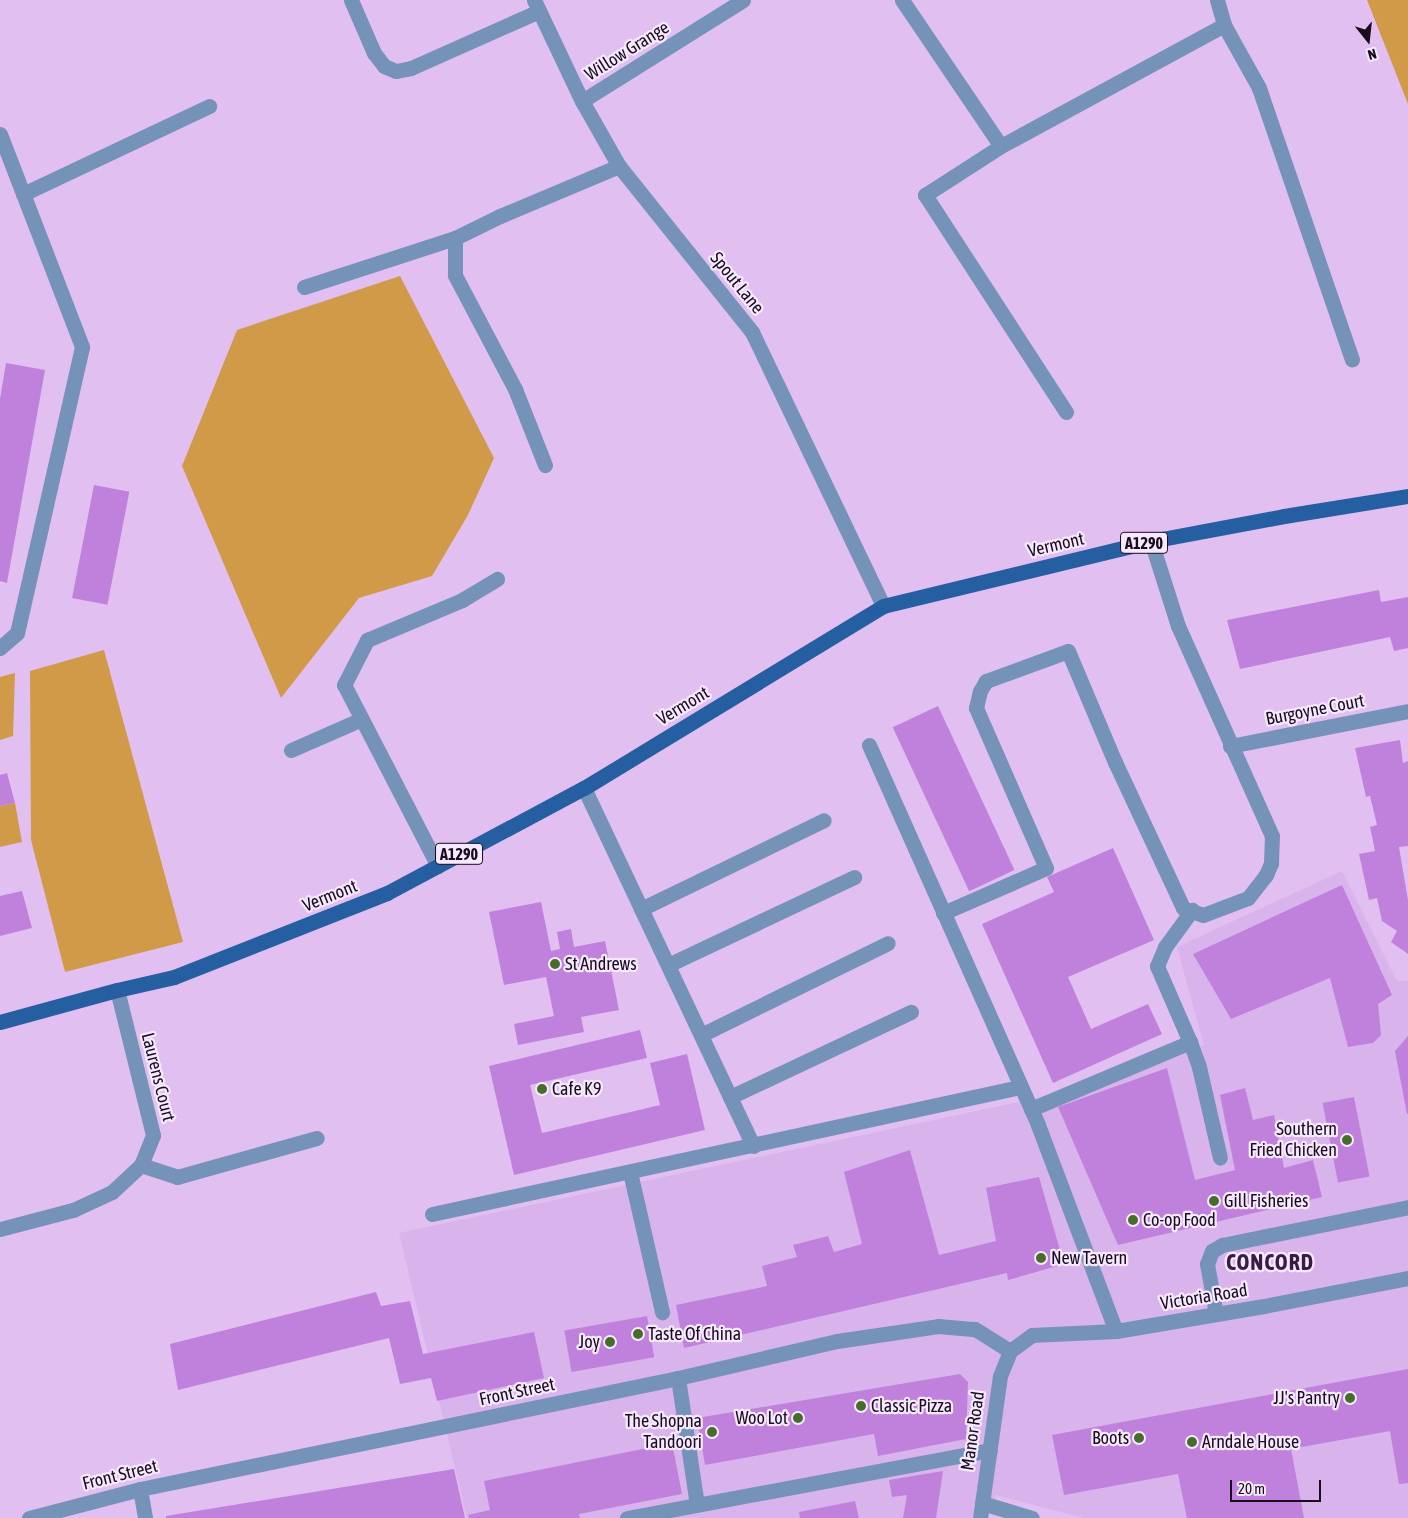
<!DOCTYPE html>
<style>
body{margin:0}
#map{position:relative;width:1408px;height:1518px;overflow:hidden;background:#e1bff1;font-family:"Asap Condensed",sans-serif}
div>[style]{position:absolute}
.built>*{inset:0;background:#d9b3ec}
.green>*{inset:0;background:#d19a49}
.building>*{inset:0;background:#c081dd;transform-origin:0 0}
.minor>*{height:15px;margin:-7.5px;padding:0 7.5px;transform-origin:7.5px;border-radius:7.5px;background:#7593b8}
.major>*{height:15px;margin:-7.5px;padding:0 7.5px;transform-origin:7.5px;border-radius:7.5px;background:#255ea1}
.dots>*{width:14px;height:14px;translate:-50% -50%;box-sizing:border-box;border:2px solid #f6e9fd;border-radius:50%}
span{translate:-50% -50%;white-space:nowrap;text-align:center;line-height:1.15;-webkit-text-stroke:4.5px #f6e9fd;paint-order:stroke}
.shield-label span{padding:1px 4px;background:#f6e9fd;border:1px solid;border-radius:4px;-webkit-text-stroke-width:0}
.shield-label{font-size:16px;color:#180c1d;font-weight:700}
.street-label{font-size:18px;color:#180c1d}
.poi-label{font-size:18px;color:#180c1d}
.left{translate:0 -50%;text-align:left}
.right{translate:-100% -50%;text-align:right}
.district-label{font-size:22px;color:#381c44;font-weight:700;letter-spacing:1px}
.north{position:absolute;left:1343px;top:15px;width:50px;height:50px;-webkit-text-stroke:4px #f6e9fd;paint-order:stroke;rotate:164deg;font-size:14px;font-weight:700;line-height:20px;text-align:center;color:#180c1d}
.north::after{content:'';display:block;margin:auto;width:18px;height:22px;background:#180c1d;clip-path:polygon(50% 0,100% 100%,50% 72%,0 100%)}
.scale{position:absolute;left:1230px;top:1480px;width:91px;height:22px;box-sizing:border-box;border:2px solid #180c1d;border-top:0;padding-left:6px;font-size:15px;line-height:18px;white-space:nowrap;color:#180c1d;-webkit-text-stroke:4px #f6e9fd;paint-order:stroke}
</style>
<div id="map">
<div class="built">
<div style="clip-path:polygon(1342px 871px,1397px 981px,1408px 981px,1408px 1518px,1083px 1518px,996px 1495px,988px 1518px,467px 1518px,399px 1233px,1047px 1096px,1204px 1045px,1177px 947px)"></div>
</div>
<div class="green">
<div style="clip-path:polygon(1367px 0,1408px 0,1408px 104px)"></div>
<div style="clip-path:polygon(400px 276px,494px 458px,468px 515px,432px 576px,359px 598px,281px 698px,182px 466px,237px 330px)"></div>
<div style="clip-path:polygon(104px 650px,183px 942px,65px 972px,31px 840px,30px 671px)"></div>
<div style="clip-path:polygon(15px 673px,13px 736px,0 740px,0 677px)"></div>
<div style="clip-path:polygon(15px 803px,22px 842px,0 847px,0 806px)"></div>
</div>
<div class="building">
<div style="clip-path:polygon(6px 363px,45px 370px,7px 583px,0 581px,0 399px)"></div>
<div style="left:94px;top:485px;width:36px;height:115px;rotate:11deg"></div>
<div style="clip-path:polygon(1379px 590px,1381px 602px,1408px 597px,1408px 648px,1394px 651px,1390px 637px,1240px 669px,1227px 620px)"></div>
<div style="left:938px;top:706px;width:181px;height:50px;rotate:65deg"></div>
<div style="clip-path:polygon(1400px 740px,1403px 763px,1408px 761px,1408px 846px,1399px 847px,1408px 900px,1408px 954px,1391px 942px,1397px 931px,1382px 921px,1377px 898px,1369px 900px,1359px 854px,1375px 851px,1370px 827px,1377px 825px,1370px 796px,1366px 797px,1355px 748px)"></div>
<div style="clip-path:polygon(7px 773px,15px 803px,0 806px,0 775px)"></div>
<div style="clip-path:polygon(1113px 848px,1154px 940px,1068px 977px,1091px 1029px,1148px 1004px,1162px 1034px,1053px 1083px,982px 924px,1054px 892px,1047px 877px)"></div>
<div style="clip-path:polygon(1342px 885px,1392px 995px,1378px 1004px,1381px 1035px,1373px 1043px,1348px 1047px,1330px 978px,1231px 1019px,1193px 954px)"></div>
<div style="clip-path:polygon(22px 891px,32px 928px,0 936px,0 896px)"></div>
<div style="clip-path:polygon(541px 902px,551px 951px,560px 949px,557px 932px,571px 929px,574px 947px,605px 941px,619px 1010px,581px 1017px,584px 1032px,518px 1045px,514px 1024px,554px 1016px,546px 977px,504px 985px,489px 912px)"></div>
<div style="clip-path:polygon(640px 1030px,647px 1058px,530px 1085px,542px 1133px,660px 1105px,650px 1063px,687px 1054px,705px 1130px,514px 1175px,489px 1066px)"></div>
<div style="clip-path:polygon(1408px 1036px,1408px 1114px,1407px 1114px,1395px 1051px)"></div>
<div style="clip-path:polygon(1167px 1068px,1195px 1180px,1235px 1170px,1220px 1095px,1245px 1088px,1253px 1120px,1274px 1115px,1284px 1168px,1313px 1160px,1322px 1197px,1118px 1245px,1058px 1107px)"></div>
<div style="left:1354px;top:1097px;width:81px;height:32px;rotate:79deg"></div>
<div style="clip-path:polygon(910px 1150px,939px 1255px,996px 1241px,986px 1188px,1039px 1177px,1064px 1264px,1008px 1280px,1007px 1273px,684px 1348px,676px 1305px,767px 1286px,762px 1266px,797px 1257px,793px 1245px,828px 1236px,834px 1252px,862px 1244px,844px 1172px)"></div>
<div style="clip-path:polygon(376px 1292px,381px 1306px,410px 1301px,423px 1354px,534px 1332px,544px 1378px,437px 1401px,431px 1378px,400px 1384px,389px 1338px,178px 1390px,170px 1344px)"></div>
<div style="left:647px;top:1316px;width:42px;height:84px;rotate:80deg"></div>
<div style="clip-path:polygon(1408px 1369px,1408px 1483px,1399px 1484px,1390px 1431px,1291px 1449px,1304px 1518px,1187px 1518px,1178px 1474px,1064px 1495px,1052px 1435px)"></div>
<div style="clip-path:polygon(960px 1374px,968px 1382px,966px 1439px,878px 1456px,874px 1434px,705px 1465px,697px 1418px)"></div>
<div style="clip-path:polygon(672px 1443px,682px 1494px,579px 1514px,580px 1518px,469px 1518px,468px 1515px,490px 1510px,484px 1481px)"></div>
<div style="clip-path:polygon(454px 1469px,465px 1518px,166px 1518px,166px 1516px)"></div>
<div style="clip-path:polygon(943px 1471px,936px 1518px,903px 1518px,907px 1495px,892px 1497px,889px 1480px)"></div>
<div style="clip-path:polygon(855px 1501px,859px 1518px,800px 1518px,799px 1512px)"></div>
</div>
<div class="minor">
<div style="left:351px;top:0;width:58px;rotate:66.5deg"></div>
<div style="left:374px;top:53px;width:16px;rotate:52deg"></div>
<div style="left:384px;top:66px;width:13px;rotate:23deg"></div>
<div style="left:396px;top:71px;width:15px;rotate:-11deg"></div>
<div style="left:411px;top:68px;width:140px;rotate:-24deg"></div>
<div style="left:534px;top:0;width:112px;rotate:64.6deg"></div>
<div style="left:582px;top:101px;width:75px;rotate:60.4deg"></div>
<div style="left:619px;top:166px;width:213px;rotate:51.3deg"></div>
<div style="left:752px;top:332px;width:304px;rotate:64.4deg"></div>
<div style="left:902px;top:0;width:176px;rotate:55.9deg"></div>
<div style="left:1217px;top:0;width:26px;rotate:74deg"></div>
<div style="left:1224px;top:25px;width:72px;rotate:60.9deg"></div>
<div style="left:1259px;top:88px;width:287px;rotate:71.1deg"></div>
<div style="left:582px;top:101px;width:190px;rotate:-32.1deg"></div>
<div style="left:0;top:134px;width:228px;rotate:68.9deg"></div>
<div style="left:82px;top:347px;width:293px;rotate:102.8deg"></div>
<div style="left:17px;top:633px;width:23px;rotate:139deg"></div>
<div style="left:23px;top:194px;width:206px;rotate:-25.3deg"></div>
<div style="left:304px;top:287px;width:159px;rotate:-18deg"></div>
<div style="left:1066px;top:412px;width:259px;rotate:-123deg"></div>
<div style="left:925px;top:195px;width:90px;rotate:-32.8deg"></div>
<div style="left:1001px;top:146px;width:254px;rotate:-28.5deg"></div>
<div style="left:545px;top:465px;width:82px;rotate:-111.5deg"></div>
<div style="left:515px;top:389px;width:129px;rotate:-117.8deg"></div>
<div style="left:455px;top:275px;width:37px;rotate:-90deg"></div>
<div style="left:455px;top:238px;width:50px;rotate:-26.1deg"></div>
<div style="left:500px;top:216px;width:129px;rotate:-22.8deg"></div>
<div style="left:869px;top:745px;width:416px;rotate:66deg"></div>
<div style="left:1038px;top:1125px;width:220px;rotate:69.3deg"></div>
<div style="left:1230px;top:746px;width:181px;rotate:-11.1deg"></div>
<div style="left:291px;top:750px;width:77px;rotate:-23.6deg"></div>
<div style="left:584px;top:788px;width:396px;rotate:64.7deg"></div>
<div style="left:438px;top:866px;width:204px;rotate:-117.4deg"></div>
<div style="left:344px;top:685px;width:51px;rotate:-62.9deg"></div>
<div style="left:367px;top:640px;width:103px;rotate:-22.8deg"></div>
<div style="left:462px;top:600px;width:41px;rotate:-31deg"></div>
<div style="left:641px;top:909px;width:203px;rotate:-25.9deg"></div>
<div style="left:943px;top:913px;width:112px;rotate:-23.6deg"></div>
<div style="left:1046px;top:868px;width:175px;rotate:-113.6deg"></div>
<div style="left:976px;top:708px;width:17px;rotate:-77deg"></div>
<div style="left:980px;top:691px;width:12px;rotate:-59deg"></div>
<div style="left:986px;top:681px;width:87px;rotate:-20.1deg"></div>
<div style="left:1068px;top:651px;width:121px;rotate:67.1deg"></div>
<div style="left:1115px;top:762px;width:161px;rotate:65deg"></div>
<div style="left:1183px;top:908px;width:21px;rotate:19deg"></div>
<div style="left:1203px;top:915px;width:48px;rotate:-20.7deg"></div>
<div style="left:1248px;top:898px;width:29px;rotate:-52deg"></div>
<div style="left:1266px;top:875px;width:13px;rotate:-67deg"></div>
<div style="left:1271px;top:863px;width:27px;rotate:-88deg"></div>
<div style="left:1272px;top:836px;width:230px;rotate:-114.1deg"></div>
<div style="left:1178px;top:626px;width:89px;rotate:-107.6deg"></div>
<div style="left:668px;top:965px;width:206px;rotate:-25.3deg"></div>
<div style="left:701px;top:1035px;width:208px;rotate:-26.2deg"></div>
<div style="left:1190px;top:1042px;width:27px;rotate:70deg"></div>
<div style="left:1199px;top:1067px;width:93px;rotate:77deg"></div>
<div style="left:730px;top:1097px;width:200px;rotate:-25.2deg"></div>
<div style="left:1031px;top:1109px;width:173px;rotate:-22.8deg"></div>
<div style="left:1190px;top:1042px;width:83px;rotate:-113.5deg"></div>
<div style="left:1157px;top:966px;width:21px;rotate:-67deg"></div>
<div style="left:1165px;top:947px;width:46px;rotate:-53.9deg"></div>
<div style="left:141px;top:1165px;width:38px;rotate:18deg"></div>
<div style="left:177px;top:1177px;width:145px;rotate:-15.6deg"></div>
<div style="left:630px;top:1172px;width:144px;rotate:77.1deg"></div>
<div style="left:432px;top:1214px;width:602px;rotate:-12.19deg"></div>
<div style="left:0;top:1229px;width:75px;rotate:-14.6deg"></div>
<div style="left:73px;top:1210px;width:43px;rotate:-24.8deg"></div>
<div style="left:112px;top:1192px;width:40px;rotate:-43deg"></div>
<div style="left:141px;top:1165px;width:32px;rotate:-68deg"></div>
<div style="left:153px;top:1135px;width:149px;rotate:-103.9deg"></div>
<div style="left:1216px;top:1314px;width:51px;rotate:-100.2deg"></div>
<div style="left:1207px;top:1264px;width:14px;rotate:-69deg"></div>
<div style="left:1212px;top:1251px;width:12px;rotate:-31deg"></div>
<div style="left:1222px;top:1245px;width:190px;rotate:-11.5deg"></div>
<div style="left:1010px;top:1351px;width:27px;rotate:-36deg"></div>
<div style="left:1032px;top:1335px;width:84px;rotate:-2.7deg"></div>
<div style="left:1116px;top:1331px;width:150px;rotate:-9.6deg"></div>
<div style="left:1264px;top:1306px;width:147px;rotate:-11deg"></div>
<div style="left:678px;top:1378px;width:128px;rotate:81.5deg"></div>
<div style="left:140px;top:1489px;width:29px;rotate:80deg"></div>
<div style="left:982px;top:1503px;width:52px;rotate:16.7deg"></div>
<div style="left:29px;top:1518px;width:115px;rotate:-14.6deg"></div>
<div style="left:140px;top:1489px;width:549px;rotate:-11.66deg"></div>
<div style="left:678px;top:1378px;width:163px;rotate:-13.1deg"></div>
<div style="left:837px;top:1341px;width:102px;rotate:-8.4deg"></div>
<div style="left:938px;top:1326px;width:37px;rotate:5deg"></div>
<div style="left:975px;top:1329px;width:41px;rotate:32.2deg"></div>
<div style="left:627px;top:1518px;width:369px;rotate:-10.6deg"></div>
<div style="left:980px;top:1518px;width:143px;rotate:-82deg"></div>
<div style="left:1000px;top:1376px;width:27px;rotate:-68deg"></div>
</div>
<div class="major">
<div style="left:0;top:1022px;width:121px;rotate:-15.3deg"></div>
<div style="left:117px;top:990px;width:58px;rotate:-12.8deg"></div>
<div style="left:174px;top:977px;width:229px;rotate:-21.5deg"></div>
<div style="left:387px;top:893px;width:223px;rotate:-28.1deg"></div>
<div style="left:584px;top:788px;width:350px;rotate:-31.3deg"></div>
<div style="left:883px;top:606px;width:276px;rotate:-13.6deg"></div>
<div style="left:1151px;top:541px;width:135px;rotate:-10.6deg"></div>
<div style="left:1284px;top:516px;width:126px;rotate:-9.2deg"></div>
</div>
<div class="dots">
<div style="left:555px;top:964px;background:#456d29"></div>
<div style="left:542px;top:1089px;background:#456d29"></div>
<div style="left:1347px;top:1140px;background:#456d29"></div>
<div style="left:1214px;top:1201px;background:#456d29"></div>
<div style="left:1133px;top:1220px;background:#456d29"></div>
<div style="left:1041px;top:1258px;background:#456d29"></div>
<div style="left:638px;top:1334px;background:#456d29"></div>
<div style="left:610px;top:1342px;background:#456d29"></div>
<div style="left:1350px;top:1398px;background:#456d29"></div>
<div style="left:861px;top:1406px;background:#456d29"></div>
<div style="left:798px;top:1418px;background:#456d29"></div>
<div style="left:712px;top:1432px;background:#456d29"></div>
<div style="left:1139px;top:1438px;background:#456d29"></div>
<div style="left:1192px;top:1442px;background:#456d29"></div>
</div>
<div class="shield-label">
<span style="left:1144px;top:543px">A1290</span>
<span style="left:459px;top:854px">A1290</span>
</div>
<div class="street-label">
<span style="left:627px;top:51px;rotate:-32deg">Willow Grange</span>
<span style="left:737px;top:283px;rotate:51deg">Spout Lane</span>
<span style="left:1056px;top:545px;rotate:-13deg">Vermont</span>
<span style="left:683px;top:706px;rotate:-31deg">Vermont</span>
<span style="left:1315px;top:710px;rotate:-11deg">Burgoyne Court</span>
<span style="left:330px;top:896px;rotate:-22deg">Vermont</span>
<span style="left:158px;top:1077px;rotate:76deg">Laurens Court</span>
<span style="left:1204px;top:1297px;rotate:-9deg">Victoria Road</span>
<span style="left:517px;top:1392px;rotate:-12deg">Front Street</span>
<span style="left:973px;top:1431px;rotate:-82deg">Manor Road</span>
<span style="left:120px;top:1475px;rotate:-14deg">Front Street</span>
</div>
<div class="poi-label">
<span class="left" style="left:565px;top:964px">St Andrews</span>
<span class="left" style="left:552px;top:1089px">Cafe K9</span>
<span class="right" style="left:1337px;top:1140px">Southern<br>Fried Chicken</span>
<span class="left" style="left:1224px;top:1201px">Gill Fisheries</span>
<span class="left" style="left:1143px;top:1220px">Co-op Food</span>
<span class="left" style="left:1051px;top:1258px">New Tavern</span>
<span class="left" style="left:648px;top:1334px">Taste Of China</span>
<span class="right" style="left:600px;top:1342px">Joy</span>
<span class="right" style="left:1340px;top:1398px">JJ's Pantry</span>
<span class="left" style="left:871px;top:1406px">Classic Pizza</span>
<span class="right" style="left:788px;top:1418px">Woo Lot</span>
<span class="right" style="left:702px;top:1432px">The Shopna<br>Tandoori</span>
<span class="right" style="left:1129px;top:1438px">Boots</span>
<span class="left" style="left:1202px;top:1442px">Arndale House</span>
</div>
<div class="district-label">
<span style="left:1270px;top:1263px">CONCORD</span>
</div>
<div class="north">N</div>
<div class="scale">20 m</div>
</div>
